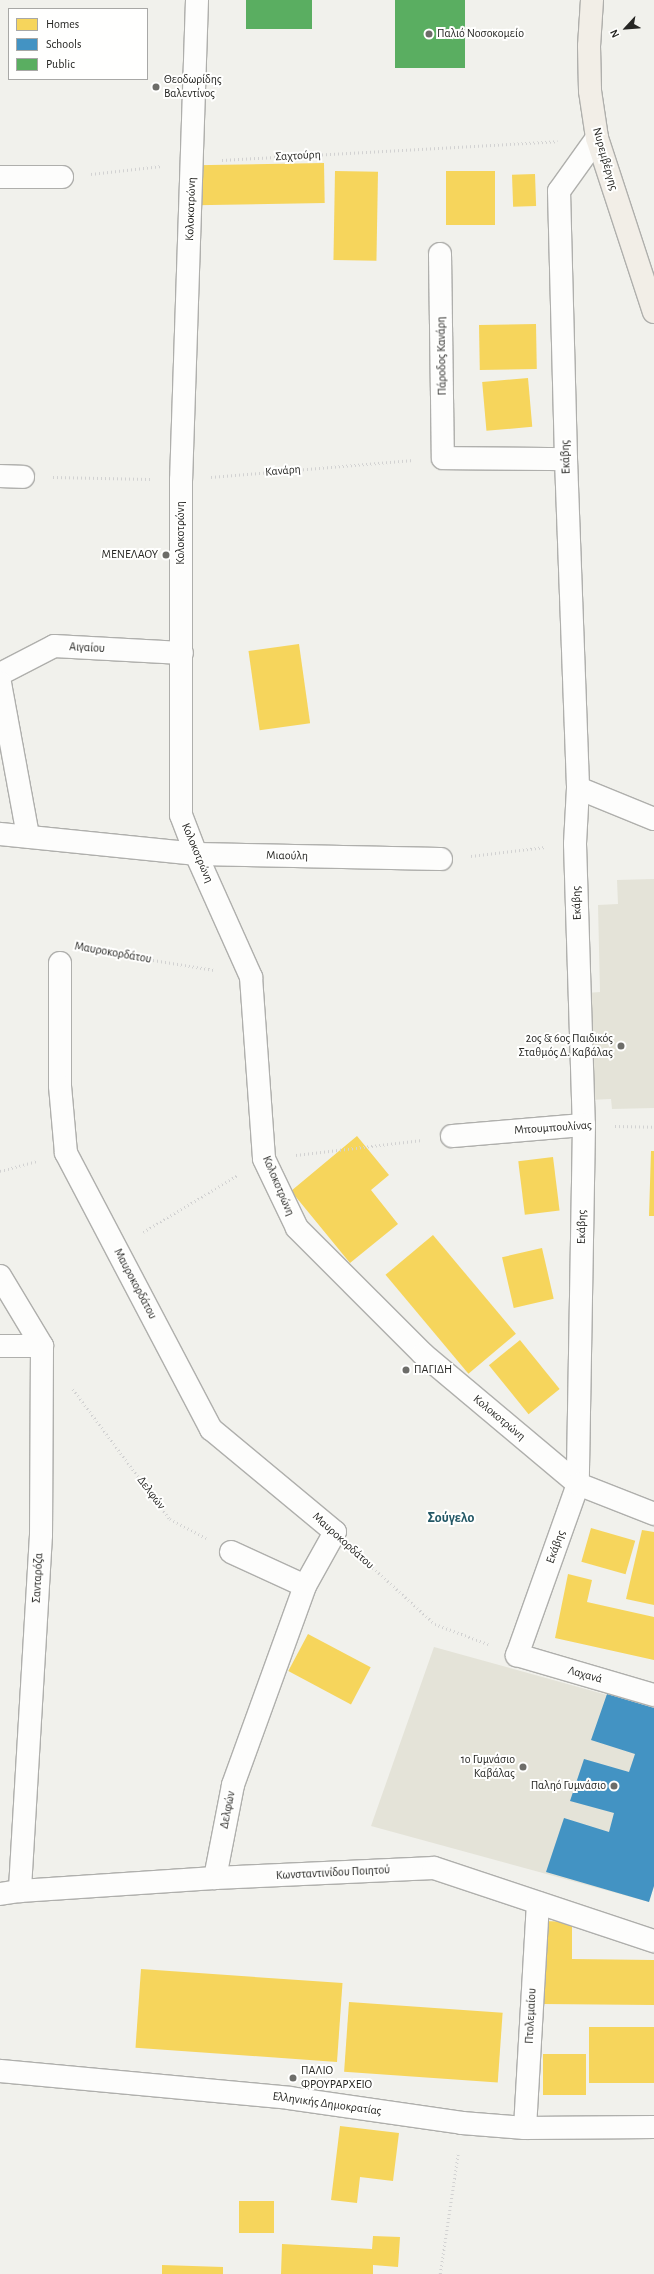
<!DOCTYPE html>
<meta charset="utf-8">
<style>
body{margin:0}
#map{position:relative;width:654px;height:2274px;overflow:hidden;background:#f1f1ec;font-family:"Alegreya Sans",sans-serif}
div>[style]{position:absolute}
.built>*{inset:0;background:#e4e3d8}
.homes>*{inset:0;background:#f6d55c;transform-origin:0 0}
.schools>*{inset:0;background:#4393c3}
.public>*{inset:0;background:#5aae61;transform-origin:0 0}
.path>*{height:2.5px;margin-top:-1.25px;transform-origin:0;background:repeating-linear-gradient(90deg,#d2d2d2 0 1px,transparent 0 4px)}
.roads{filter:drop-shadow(1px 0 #afafac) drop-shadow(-1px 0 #afafac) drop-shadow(0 1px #afafac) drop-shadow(0 -1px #afafac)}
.minor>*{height:22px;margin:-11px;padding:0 11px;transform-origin:11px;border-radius:11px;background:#fdfdfc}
.tertiary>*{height:22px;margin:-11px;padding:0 11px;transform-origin:11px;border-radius:11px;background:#fdfdfc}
.primary>*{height:22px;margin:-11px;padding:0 11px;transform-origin:11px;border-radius:11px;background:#f2eee7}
.dots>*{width:11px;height:11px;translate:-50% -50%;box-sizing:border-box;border:2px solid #fffffe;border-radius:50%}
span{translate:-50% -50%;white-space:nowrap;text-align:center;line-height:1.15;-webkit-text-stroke:4px #fffffe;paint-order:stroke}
.poi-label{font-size:12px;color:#262623}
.left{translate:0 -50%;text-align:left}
.right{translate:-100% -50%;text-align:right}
.street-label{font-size:12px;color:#262623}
.quarter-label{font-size:14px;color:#225765;font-weight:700}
.legend{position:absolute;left:8px;top:8px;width:140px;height:72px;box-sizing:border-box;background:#fffffe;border:1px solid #a8a8a6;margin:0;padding:5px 7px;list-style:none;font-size:12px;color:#262623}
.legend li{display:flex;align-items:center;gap:8px;height:20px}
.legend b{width:20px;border:1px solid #a8a8a6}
.north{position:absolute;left:606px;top:8px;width:40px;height:40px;-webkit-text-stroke:3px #fffffe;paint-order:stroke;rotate:244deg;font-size:11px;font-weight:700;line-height:16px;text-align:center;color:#262623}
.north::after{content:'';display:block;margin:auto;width:14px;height:18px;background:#262623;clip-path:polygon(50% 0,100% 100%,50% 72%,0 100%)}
</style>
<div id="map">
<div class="built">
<div style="clip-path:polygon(654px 879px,654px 1108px,612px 1109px,611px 1099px,589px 1100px,586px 993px,600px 992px,598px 905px,618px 904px,617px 880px)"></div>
<div style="clip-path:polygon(434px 1647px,654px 1708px,654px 1886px,649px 1902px,371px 1826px)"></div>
</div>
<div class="homes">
<div style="left:324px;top:163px;width:40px;height:129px;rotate:89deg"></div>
<div style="left:335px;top:171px;width:43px;height:89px;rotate:1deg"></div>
<div style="left:446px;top:171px;width:49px;height:54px"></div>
<div style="left:535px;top:174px;width:32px;height:23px;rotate:88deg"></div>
<div style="left:536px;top:324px;width:45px;height:57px;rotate:89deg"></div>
<div style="left:528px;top:378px;width:49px;height:46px;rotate:85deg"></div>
<div style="left:299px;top:644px;width:80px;height:51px;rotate:82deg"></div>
<div style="clip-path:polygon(357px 1136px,389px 1175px,371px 1190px,398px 1224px,350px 1263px,291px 1191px)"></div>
<div style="clip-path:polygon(651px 1151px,654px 1151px,654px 1216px,649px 1216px)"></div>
<div style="left:553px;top:1157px;width:54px;height:35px;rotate:83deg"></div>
<div style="left:433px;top:1235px;width:129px;height:62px;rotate:50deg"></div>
<div style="left:542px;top:1248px;width:52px;height:41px;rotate:77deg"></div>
<div style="left:520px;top:1340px;width:63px;height:40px;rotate:51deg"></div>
<div style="left:591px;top:1528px;width:46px;height:35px;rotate:16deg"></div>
<div style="clip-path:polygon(642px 1530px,654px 1532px,654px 1605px,626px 1599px)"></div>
<div style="clip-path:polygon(568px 1574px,592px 1580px,587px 1602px,654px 1617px,654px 1660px,555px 1638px)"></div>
<div style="left:308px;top:1634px;width:71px;height:42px;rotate:28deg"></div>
<div style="clip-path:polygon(544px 1921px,572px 1922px,572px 1959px,654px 1960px,654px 2005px,543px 2004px)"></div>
<div style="left:141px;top:1969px;width:202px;height:79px;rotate:4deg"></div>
<div style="left:349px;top:2002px;width:154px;height:70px;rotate:4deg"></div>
<div style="left:654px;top:2027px;width:56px;height:65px;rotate:90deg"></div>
<div style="left:543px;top:2054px;width:43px;height:41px"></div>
<div style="clip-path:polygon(340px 2126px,399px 2133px,393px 2181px,360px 2177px,357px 2203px,331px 2200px)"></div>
<div style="left:274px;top:2201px;width:32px;height:35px;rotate:90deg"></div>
<div style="clip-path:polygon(373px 2236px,400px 2237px,398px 2267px,373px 2265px,373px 2274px,281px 2274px,282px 2244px,372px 2249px)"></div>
<div style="clip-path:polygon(162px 2265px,223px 2267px,223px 2274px,162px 2274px)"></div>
</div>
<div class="schools">
<div style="clip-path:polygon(607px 1694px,654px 1708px,654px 1886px,649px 1902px,546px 1872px,564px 1818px,609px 1832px,614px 1813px,570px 1801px,584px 1759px,629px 1772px,635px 1754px,591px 1740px)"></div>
</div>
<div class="public">
<div style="left:246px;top:0;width:66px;height:29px"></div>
<div style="left:395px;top:0;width:70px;height:68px"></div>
</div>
<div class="path">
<div style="left:222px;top:160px;width:336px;rotate:-3.2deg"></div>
<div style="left:91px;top:174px;width:71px;rotate:-6.4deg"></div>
<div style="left:53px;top:477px;width:97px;rotate:1.2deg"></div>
<div style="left:211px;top:477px;width:203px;rotate:-4.8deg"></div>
<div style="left:471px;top:856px;width:75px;rotate:-6.9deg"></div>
<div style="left:86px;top:949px;width:130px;rotate:9.3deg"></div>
<div style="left:615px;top:1126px;width:39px;rotate:1deg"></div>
<div style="left:296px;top:1155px;width:127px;rotate:-6.8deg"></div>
<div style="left:0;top:1171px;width:38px;rotate:-15deg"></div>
<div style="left:143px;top:1232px;width:111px;rotate:-31deg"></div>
<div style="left:73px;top:1389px;width:162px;rotate:53.3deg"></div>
<div style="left:170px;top:1519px;width:41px;rotate:27.8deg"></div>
<div style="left:358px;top:1554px;width:104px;rotate:42.3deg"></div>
<div style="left:435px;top:1624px;width:57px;rotate:20.7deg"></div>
<div style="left:440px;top:2274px;width:121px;rotate:-81.5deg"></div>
</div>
<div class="roads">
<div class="minor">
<div style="left:597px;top:138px;width:65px;rotate:125.6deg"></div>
<div style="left:559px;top:191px;width:268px;rotate:88.5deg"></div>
<div style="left:566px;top:459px;width:329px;rotate:87.9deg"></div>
<div style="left:578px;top:788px;width:82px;rotate:22.2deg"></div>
<div style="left:0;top:177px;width:62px"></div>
<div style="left:440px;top:254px;width:204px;rotate:89.2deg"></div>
<div style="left:443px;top:458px;width:123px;rotate:0.5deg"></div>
<div style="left:0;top:476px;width:23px;rotate:2deg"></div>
<div style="left:0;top:674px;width:61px;rotate:-27.4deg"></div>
<div style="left:54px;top:646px;width:128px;rotate:3.1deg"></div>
<div style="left:0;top:683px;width:156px;rotate:79.6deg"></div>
<div style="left:578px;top:788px;width:56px;rotate:93.1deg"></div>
<div style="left:575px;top:844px;width:281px;rotate:88.2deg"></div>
<div style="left:584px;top:1125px;width:359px;rotate:91deg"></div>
<div style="left:578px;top:1484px;width:182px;rotate:109.6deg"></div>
<div style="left:517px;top:1655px;width:143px;rotate:16.3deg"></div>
<div style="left:196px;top:854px;width:245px;rotate:1.2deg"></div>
<div style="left:60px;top:963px;width:123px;rotate:90deg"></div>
<div style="left:60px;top:1086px;width:67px;rotate:84.9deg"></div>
<div style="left:66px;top:1153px;width:312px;rotate:62.3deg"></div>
<div style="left:211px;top:1429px;width:161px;rotate:39.7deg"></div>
<div style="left:335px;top:1532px;width:62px;rotate:119.1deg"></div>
<div style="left:305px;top:1586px;width:212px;rotate:109.9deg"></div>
<div style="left:233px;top:1785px;width:95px;rotate:101deg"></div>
<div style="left:452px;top:1136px;width:132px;rotate:-4.8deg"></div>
<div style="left:0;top:1276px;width:82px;rotate:59deg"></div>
<div style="left:42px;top:1346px;width:189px;rotate:90.3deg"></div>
<div style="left:41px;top:1535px;width:357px;rotate:93.4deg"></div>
<div style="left:0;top:1346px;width:42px"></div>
<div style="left:231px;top:1552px;width:81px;rotate:24.7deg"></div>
<div style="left:0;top:1894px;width:20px;rotate:-9deg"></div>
<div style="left:20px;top:1891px;width:195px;rotate:-3.8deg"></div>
<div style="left:215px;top:1878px;width:219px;rotate:-2.6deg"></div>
<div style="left:434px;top:1868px;width:232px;rotate:18.4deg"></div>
<div style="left:525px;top:2128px;width:225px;rotate:-86.7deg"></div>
</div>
<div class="tertiary">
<div style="left:197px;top:0;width:480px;rotate:91.9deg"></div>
<div style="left:181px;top:480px;width:335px;rotate:90deg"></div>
<div style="left:181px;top:815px;width:42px;rotate:69deg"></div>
<div style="left:196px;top:854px;width:135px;rotate:65.9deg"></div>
<div style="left:251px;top:977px;width:182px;rotate:85.9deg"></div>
<div style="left:264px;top:1159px;width:76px;rotate:64.4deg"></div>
<div style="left:297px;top:1228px;width:178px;rotate:45deg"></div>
<div style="left:423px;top:1354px;width:202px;rotate:40deg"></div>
<div style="left:578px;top:1484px;width:82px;rotate:21.5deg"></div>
<div style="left:0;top:834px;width:197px;rotate:5.8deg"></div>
<div style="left:0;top:2071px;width:290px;rotate:5.3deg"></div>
<div style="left:289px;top:2098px;width:175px;rotate:8.2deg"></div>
<div style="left:462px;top:2123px;width:63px;rotate:4.5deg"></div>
<div style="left:525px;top:2128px;width:129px;rotate:-0.4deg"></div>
</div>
<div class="primary">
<div style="left:592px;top:0;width:46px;rotate:93.7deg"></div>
<div style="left:589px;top:46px;width:45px;rotate:88.7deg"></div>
<div style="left:590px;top:91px;width:48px;rotate:81.5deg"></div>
<div style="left:597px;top:138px;width:183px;rotate:71.9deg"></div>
</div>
</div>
<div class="dots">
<div style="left:429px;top:34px;background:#6d6d69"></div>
<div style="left:156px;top:87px;background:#6d6d69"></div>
<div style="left:166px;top:555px;background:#6d6d69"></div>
<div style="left:621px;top:1046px;background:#6d6d69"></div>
<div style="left:406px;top:1370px;background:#6d6d69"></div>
<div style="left:523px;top:1767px;background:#6d6d69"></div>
<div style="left:614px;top:1786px;background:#6d6d69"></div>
<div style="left:293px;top:2078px;background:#6d6d69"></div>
</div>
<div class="poi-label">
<span class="left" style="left:437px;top:34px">Παλιό Νοσοκομείο</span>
<span class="left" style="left:164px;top:87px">Θεοδωρίδης<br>Βαλεντίνος</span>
<span class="right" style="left:158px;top:555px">ΜΕΝΕΛΑΟΥ</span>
<span class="right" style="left:613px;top:1046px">2ος &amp; 6ος Παιδικός<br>Σταθμός Δ. Καβάλας</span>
<span class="left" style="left:414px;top:1370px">ΠΑΓΙΔΗ</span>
<span class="right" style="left:515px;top:1767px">1ο Γυμνάσιο<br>Καβάλας</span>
<span class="right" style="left:606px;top:1786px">Παληό Γυμνάσιο</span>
<span class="left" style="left:301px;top:2078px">ΠΑΛΙΟ<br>ΦΡΟΥΡΑΡΧΕΙΟ</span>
</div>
<div class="street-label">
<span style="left:298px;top:156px;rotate:-3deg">Σαχτούρη</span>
<span style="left:605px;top:159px;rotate:74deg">Νυρεμβέργης</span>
<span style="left:191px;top:209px;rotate:-88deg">Κολοκοτρώνη</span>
<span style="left:442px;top:356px;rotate:-91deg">Πάροδος Κανάρη</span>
<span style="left:566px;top:457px;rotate:-92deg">Εκάβης</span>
<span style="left:283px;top:471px;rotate:-5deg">Κανάρη</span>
<span style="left:181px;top:533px;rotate:-90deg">Κολοκοτρώνη</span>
<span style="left:87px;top:648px;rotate:3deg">Αιγαίου</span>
<span style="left:197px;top:853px;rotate:67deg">Κολοκοτρώνη</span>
<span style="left:287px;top:856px;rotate:1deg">Μιαούλη</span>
<span style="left:577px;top:903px;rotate:-92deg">Εκάβης</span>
<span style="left:113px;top:953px;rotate:10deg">Μαυροκορδάτου</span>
<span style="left:553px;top:1128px;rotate:-4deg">Μπουμπουλίνας</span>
<span style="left:278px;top:1186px;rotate:67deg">Κολοκοτρώνη</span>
<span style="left:582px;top:1227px;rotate:-89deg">Εκάβης</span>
<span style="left:135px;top:1284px;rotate:62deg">Μαυροκορδάτου</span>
<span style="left:499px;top:1418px;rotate:40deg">Κολοκοτρώνη</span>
<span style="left:151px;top:1493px;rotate:53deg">Δελφών</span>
<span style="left:343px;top:1541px;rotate:42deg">Μαυροκορδάτου</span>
<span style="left:556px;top:1547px;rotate:-70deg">Εκάβης</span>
<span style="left:38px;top:1578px;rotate:-87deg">Σανταρόζα</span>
<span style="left:585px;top:1675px;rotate:16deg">Λαχανά</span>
<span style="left:228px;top:1810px;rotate:-79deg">Δελφών</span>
<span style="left:333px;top:1873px;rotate:-3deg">Κωνσταντινίδου Ποιητού</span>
<span style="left:531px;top:2016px;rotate:-87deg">Πτολεμαίου</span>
<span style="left:327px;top:2104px;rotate:8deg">Ελληνικής Δημοκρατίας</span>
</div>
<div class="quarter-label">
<span style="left:451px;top:1518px">Σούγελο</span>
</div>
<ul class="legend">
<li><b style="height:11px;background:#f6d55c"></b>Homes</li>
<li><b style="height:11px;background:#4393c3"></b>Schools</li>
<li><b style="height:11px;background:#5aae61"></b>Public</li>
</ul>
<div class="north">N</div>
</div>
